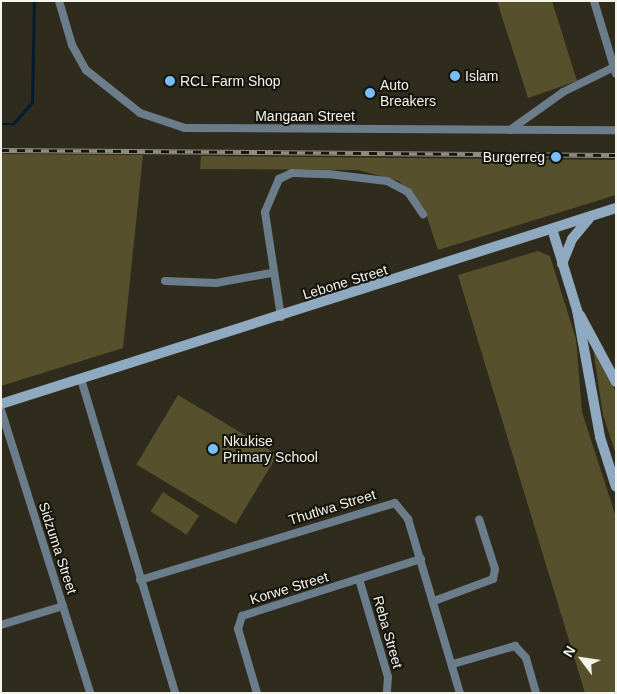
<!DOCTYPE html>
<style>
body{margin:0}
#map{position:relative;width:617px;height:694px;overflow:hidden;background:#2f2c1d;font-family:Arial,sans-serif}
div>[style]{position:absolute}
.green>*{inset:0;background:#57502c;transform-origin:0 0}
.stream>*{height:2.5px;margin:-1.25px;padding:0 1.25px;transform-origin:1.25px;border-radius:1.25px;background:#011c30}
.street>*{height:8px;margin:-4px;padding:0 4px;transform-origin:4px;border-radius:4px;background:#6b7c8a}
.secondary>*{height:10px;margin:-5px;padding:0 5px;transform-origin:5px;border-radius:5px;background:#8ea9c0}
.rail>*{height:4.5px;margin-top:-2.25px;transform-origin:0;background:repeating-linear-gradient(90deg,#15140d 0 8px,#908e82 0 16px);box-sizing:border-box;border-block:1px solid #908e82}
.dots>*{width:14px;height:14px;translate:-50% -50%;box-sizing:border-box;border:2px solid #15140d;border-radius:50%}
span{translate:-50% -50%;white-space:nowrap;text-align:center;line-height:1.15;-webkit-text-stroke:4px #15140d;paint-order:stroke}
.poi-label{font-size:14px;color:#f5f4ea}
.left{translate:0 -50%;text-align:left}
.right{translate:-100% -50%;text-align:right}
.street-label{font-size:14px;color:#f5f4ea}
.frame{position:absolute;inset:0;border:2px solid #f5f4ea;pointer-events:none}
.north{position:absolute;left:557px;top:634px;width:50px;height:50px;-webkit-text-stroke:4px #15140d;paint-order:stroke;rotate:301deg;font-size:14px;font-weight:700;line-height:20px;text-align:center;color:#f5f4ea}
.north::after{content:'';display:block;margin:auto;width:18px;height:22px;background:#f5f4ea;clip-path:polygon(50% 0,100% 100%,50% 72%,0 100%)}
</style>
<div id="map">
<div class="green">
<div style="clip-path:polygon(497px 1px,552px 1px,577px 81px,528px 98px)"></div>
<div style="clip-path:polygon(1px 154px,143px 155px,123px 348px,1px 386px)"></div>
<div style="clip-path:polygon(201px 156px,616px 160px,616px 195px,438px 250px,424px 208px,399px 181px,358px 170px,200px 169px)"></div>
<div style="clip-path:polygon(538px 251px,550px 256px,576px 339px,582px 412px,616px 517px,616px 693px,585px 693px,458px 275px)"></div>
<div style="clip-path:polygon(593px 348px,616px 392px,616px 455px,603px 415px)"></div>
<div style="left:178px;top:395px;width:116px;height:81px;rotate:31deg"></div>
<div style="left:163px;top:492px;width:43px;height:23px;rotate:33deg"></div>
</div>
<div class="stream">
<div style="left:1px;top:124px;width:12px"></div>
<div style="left:13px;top:124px;width:29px;rotate:-49deg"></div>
<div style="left:32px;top:102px;width:101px;rotate:-88.9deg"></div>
</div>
<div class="street">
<div style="left:59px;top:1px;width:46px;rotate:73.5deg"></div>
<div style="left:72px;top:45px;width:29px;rotate:61deg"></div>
<div style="left:86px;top:70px;width:69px;rotate:38.5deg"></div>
<div style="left:140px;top:113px;width:47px;rotate:18.4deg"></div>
<div style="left:185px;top:128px;width:431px;rotate:0.3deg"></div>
<div style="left:594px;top:1px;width:76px;rotate:73.2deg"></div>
<div style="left:510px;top:130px;width:65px;rotate:-35.6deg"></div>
<div style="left:563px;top:92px;width:59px;rotate:-26.1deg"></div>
<div style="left:165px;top:281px;width:51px;rotate:2.2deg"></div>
<div style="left:216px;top:283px;width:56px;rotate:-10.3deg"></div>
<div style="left:281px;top:317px;width:106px;rotate:-98.7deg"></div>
<div style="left:265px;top:212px;width:36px;rotate:-67deg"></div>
<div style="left:279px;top:179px;width:14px;rotate:-25deg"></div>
<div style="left:292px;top:173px;width:36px;rotate:2deg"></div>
<div style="left:328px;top:174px;width:59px;rotate:6.8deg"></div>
<div style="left:387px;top:181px;width:24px;rotate:28deg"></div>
<div style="left:408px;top:192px;width:27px;rotate:56deg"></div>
<div style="left:81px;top:379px;width:328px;rotate:73.3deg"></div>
<div style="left:1px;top:410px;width:297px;rotate:72.5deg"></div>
<div style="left:359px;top:579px;width:102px;rotate:73.5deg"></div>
<div style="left:388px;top:677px;width:16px;rotate:94deg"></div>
<div style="left:140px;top:580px;width:266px;rotate:-16.8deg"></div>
<div style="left:395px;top:503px;width:21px;rotate:51deg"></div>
<div style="left:408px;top:519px;width:182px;rotate:73.4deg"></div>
<div style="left:434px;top:601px;width:63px;rotate:-20.4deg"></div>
<div style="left:493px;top:579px;width:10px;rotate:-79deg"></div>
<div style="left:495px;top:569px;width:52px;rotate:-107.7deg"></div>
<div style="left:1px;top:625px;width:65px;rotate:-17deg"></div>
<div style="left:453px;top:664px;width:65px;rotate:-16.2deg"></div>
<div style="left:515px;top:646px;width:16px;rotate:47deg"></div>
<div style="left:526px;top:658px;width:36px;rotate:74deg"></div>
<div style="left:257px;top:693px;width:67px;rotate:-106.5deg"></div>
<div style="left:238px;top:629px;width:14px;rotate:-73deg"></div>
<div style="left:242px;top:616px;width:188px;rotate:-17.7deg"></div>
</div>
<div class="secondary">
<div style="left:553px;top:232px;width:82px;rotate:72.9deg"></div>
<div style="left:577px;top:310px;width:129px;rotate:79.7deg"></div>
<div style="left:600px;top:437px;width:52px;rotate:72.3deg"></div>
<div style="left:562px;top:264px;width:27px;rotate:-68deg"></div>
<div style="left:572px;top:239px;width:26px;rotate:-50deg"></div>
<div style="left:580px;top:315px;width:76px;rotate:61.8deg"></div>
<div style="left:1px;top:404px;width:645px;rotate:-17.68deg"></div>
</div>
<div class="rail">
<div style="left:1px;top:150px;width:615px;rotate:0.47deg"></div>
</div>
<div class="dots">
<div style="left:455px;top:76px;background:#78bff8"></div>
<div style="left:170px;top:81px;background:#78bff8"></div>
<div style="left:370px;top:93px;background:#78bff8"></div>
<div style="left:556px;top:157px;background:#78bff8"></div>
<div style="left:213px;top:449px;background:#78bff8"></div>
</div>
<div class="poi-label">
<span class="left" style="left:465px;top:76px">Islam</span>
<span class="left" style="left:180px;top:81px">RCL Farm Shop</span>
<span class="left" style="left:380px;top:93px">Auto<br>Breakers</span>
<span class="right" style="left:545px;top:157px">Burgerreg</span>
<span class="left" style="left:223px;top:449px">Nkukise<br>Primary School</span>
</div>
<div class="street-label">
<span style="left:305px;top:116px">Mangaan Street</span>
<span style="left:345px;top:282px;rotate:-17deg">Lebone Street</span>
<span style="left:332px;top:507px;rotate:-17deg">Thutlwa Street</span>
<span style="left:58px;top:548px;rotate:72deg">Sidzuma Street</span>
<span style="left:289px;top:588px;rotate:-17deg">Korwe Street</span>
<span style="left:388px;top:632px;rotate:74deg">Reba Street</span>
</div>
<div class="frame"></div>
<div class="north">N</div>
</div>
